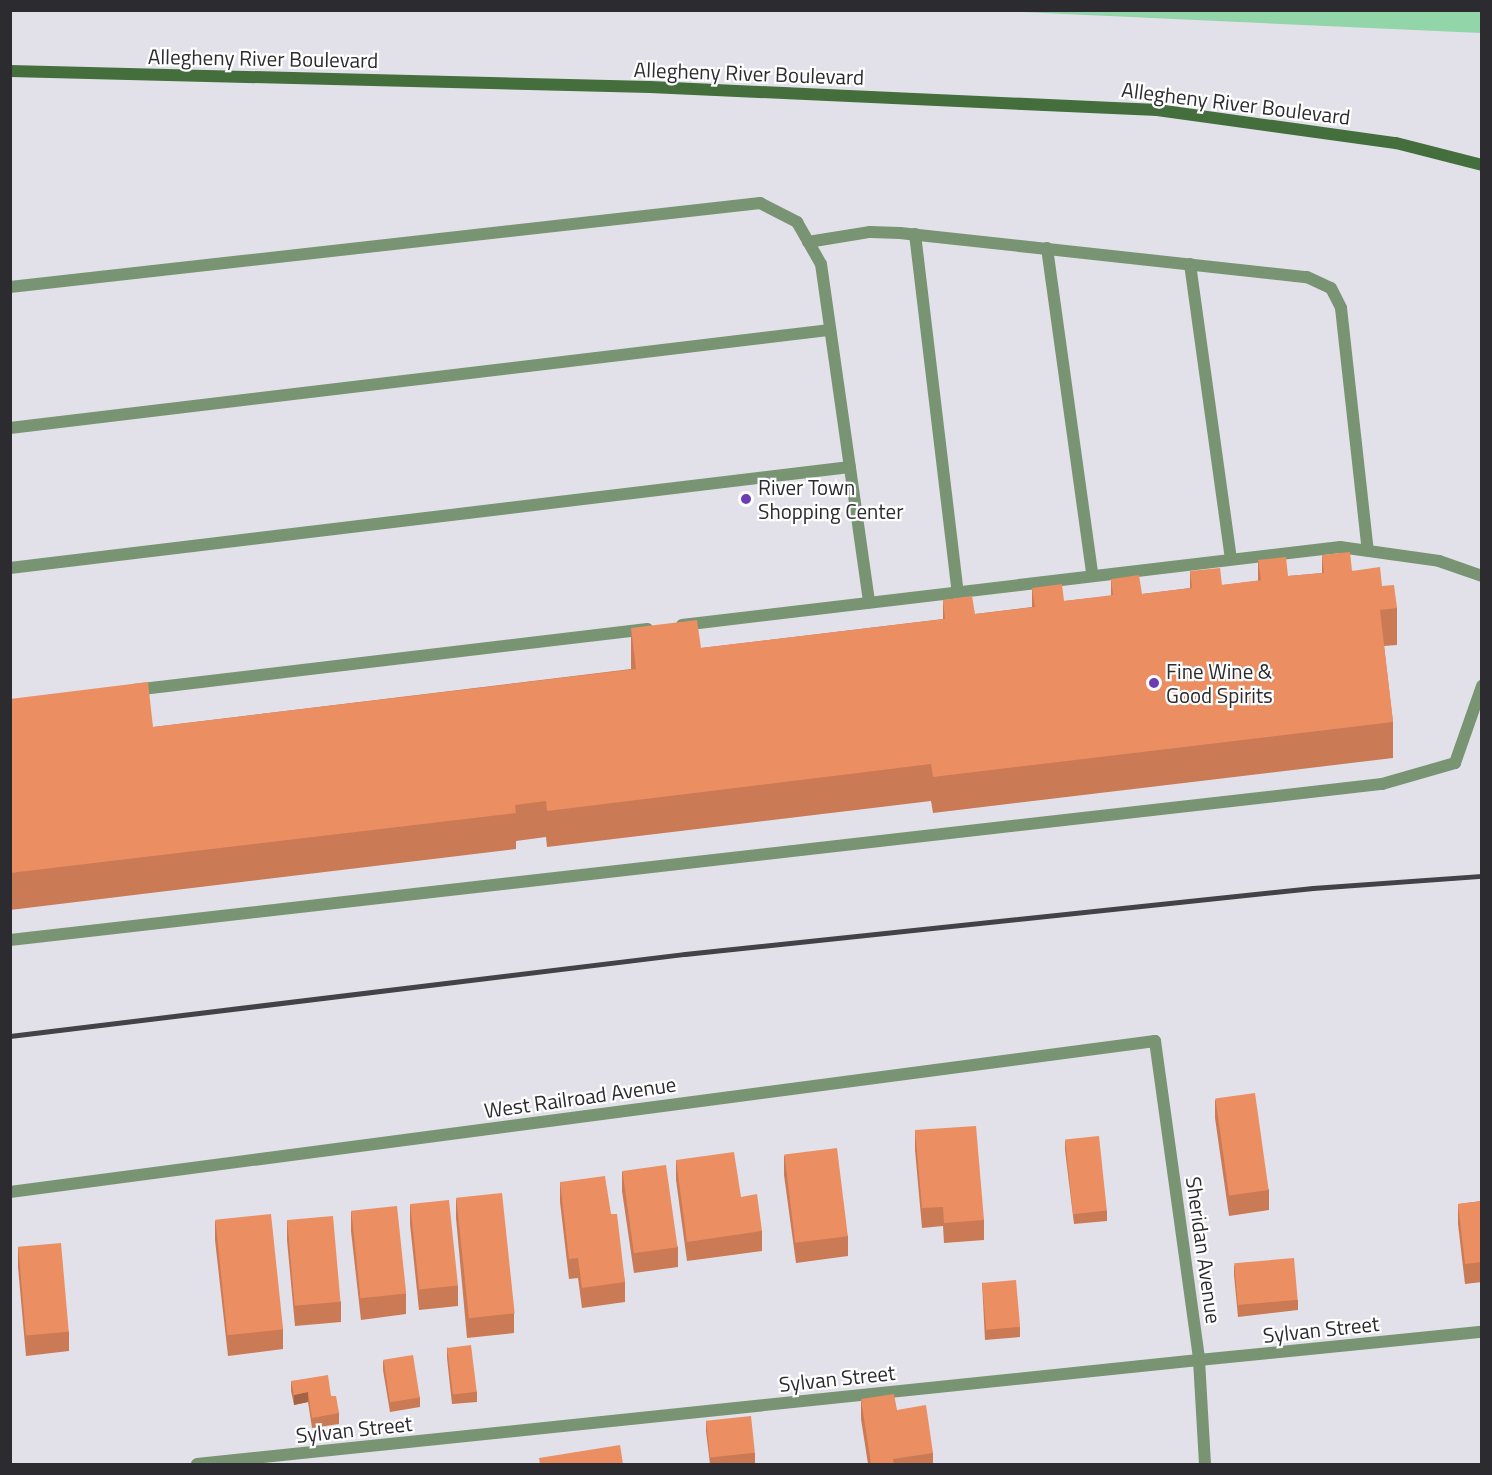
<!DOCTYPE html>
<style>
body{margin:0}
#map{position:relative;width:1492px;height:1475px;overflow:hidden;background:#e2e1ea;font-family:"Titillium Web",sans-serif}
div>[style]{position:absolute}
.green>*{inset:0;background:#91d5a9}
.lane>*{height:12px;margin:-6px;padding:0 6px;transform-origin:6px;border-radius:6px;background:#789473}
.street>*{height:12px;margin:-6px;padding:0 6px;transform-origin:6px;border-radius:6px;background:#789473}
.secondary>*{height:12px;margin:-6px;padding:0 6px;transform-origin:6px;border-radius:6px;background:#456e3d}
.rail>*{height:4.5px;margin:-2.25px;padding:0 2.25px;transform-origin:2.25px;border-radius:2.25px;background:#424247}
.wall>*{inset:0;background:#ca7a54}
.shaded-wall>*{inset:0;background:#a46345}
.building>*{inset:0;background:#eb8e62;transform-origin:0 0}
.dots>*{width:16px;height:16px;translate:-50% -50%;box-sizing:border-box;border:3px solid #fff;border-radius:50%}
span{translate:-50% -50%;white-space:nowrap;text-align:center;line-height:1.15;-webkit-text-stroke:4.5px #fff;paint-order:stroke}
.street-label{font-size:21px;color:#2c2c30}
.poi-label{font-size:21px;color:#2c2c30}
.left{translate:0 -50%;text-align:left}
.frame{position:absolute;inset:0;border:12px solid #2c2c30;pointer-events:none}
</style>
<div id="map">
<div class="green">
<div style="clip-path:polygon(1481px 10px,1481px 33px,997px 11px,997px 10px)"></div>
</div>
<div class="lane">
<div style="left:915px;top:234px;width:361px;rotate:83.2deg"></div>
<div style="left:808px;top:242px;width:63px;rotate:-9.2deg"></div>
<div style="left:870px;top:232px;width:30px;rotate:2deg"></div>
<div style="left:900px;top:233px;width:409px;rotate:6.2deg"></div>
<div style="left:1307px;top:277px;width:26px;rotate:25deg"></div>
<div style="left:1331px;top:288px;width:22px;rotate:63deg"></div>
<div style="left:1341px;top:308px;width:244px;rotate:83.7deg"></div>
<div style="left:1047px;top:248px;width:329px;rotate:82.1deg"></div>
<div style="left:1190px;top:264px;width:297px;rotate:82.1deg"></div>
<div style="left:10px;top:287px;width:755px;rotate:-6.39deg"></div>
<div style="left:760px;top:203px;width:42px;rotate:27.2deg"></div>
<div style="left:797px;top:222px;width:48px;rotate:60.3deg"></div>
<div style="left:821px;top:264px;width:342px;rotate:81.9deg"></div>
<div style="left:10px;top:428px;width:826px;rotate:-6.82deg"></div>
<div style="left:10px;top:568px;width:846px;rotate:-6.86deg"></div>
<div style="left:682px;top:625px;width:663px;rotate:-6.76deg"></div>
<div style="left:1340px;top:547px;width:100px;rotate:8deg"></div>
<div style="left:1439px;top:561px;width:46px;rotate:19.2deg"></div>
<div style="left:134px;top:690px;width:517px;rotate:-6.78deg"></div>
<div style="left:10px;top:940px;width:1381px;rotate:-6.49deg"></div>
<div style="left:1382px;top:784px;width:76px;rotate:-16deg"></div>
<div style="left:1455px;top:763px;width:82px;rotate:-70.7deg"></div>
<div style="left:197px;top:1464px;width:1007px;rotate:-5.93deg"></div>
</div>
<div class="street">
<div style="left:10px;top:1192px;width:1155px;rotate:-7.51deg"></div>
<div style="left:1155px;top:1041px;width:322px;rotate:82.1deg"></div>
<div style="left:1199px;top:1360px;width:104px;rotate:86.7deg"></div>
<div style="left:1199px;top:1360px;width:284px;rotate:-5.7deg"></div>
</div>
<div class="secondary">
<div style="left:10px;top:71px;width:640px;rotate:1.43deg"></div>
<div style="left:650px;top:87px;width:508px;rotate:2.6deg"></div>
<div style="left:1157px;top:110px;width:241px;rotate:7.9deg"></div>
<div style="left:1396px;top:143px;width:89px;rotate:14.3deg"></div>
</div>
<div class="rail">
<div style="left:10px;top:1036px;width:680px;rotate:-6.93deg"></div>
<div style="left:685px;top:954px;width:631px;rotate:-6deg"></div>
<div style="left:1313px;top:888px;width:169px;rotate:-4.1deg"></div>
</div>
<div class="wall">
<div style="clip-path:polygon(1322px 555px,1382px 586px,1397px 608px,1397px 645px,1384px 646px,1393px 722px,1393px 758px,933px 813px,931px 801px,547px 847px,546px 837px,516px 841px,516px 849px,10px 910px,10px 699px,153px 727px,631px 669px,631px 628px,701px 648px,943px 619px,943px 600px,975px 614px,1032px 607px,1032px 588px,1064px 601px,1111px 596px,1111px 579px,1142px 594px,1190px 588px,1190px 571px,1222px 585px,1258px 581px,1258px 560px,1288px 576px,1322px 573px)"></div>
<div style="clip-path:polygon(1215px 1099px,1269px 1190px,1269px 1210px,1229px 1216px,1215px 1118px)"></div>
<div style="clip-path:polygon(915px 1130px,984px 1220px,984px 1240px,944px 1243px,943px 1226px,922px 1228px,915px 1150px)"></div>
<div style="clip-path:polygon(1065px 1140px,1107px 1211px,1107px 1221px,1074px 1224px,1065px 1150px)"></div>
<div style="clip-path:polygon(784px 1155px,848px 1236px,848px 1256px,796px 1263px,784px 1175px)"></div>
<div style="clip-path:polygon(676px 1160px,741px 1197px,762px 1231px,762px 1251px,687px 1261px,676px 1180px)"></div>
<div style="clip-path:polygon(622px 1171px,678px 1247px,678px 1267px,634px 1273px,622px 1191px)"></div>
<div style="clip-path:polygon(560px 1182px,611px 1214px,625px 1282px,625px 1302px,582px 1308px,578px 1278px,569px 1279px,560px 1202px)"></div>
<div style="clip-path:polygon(456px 1198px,514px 1313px,514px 1333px,467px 1338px,456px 1218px)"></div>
<div style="clip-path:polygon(1482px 1201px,1482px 1282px,1465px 1284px,1458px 1224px,1458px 1204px)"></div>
<div style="clip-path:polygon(410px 1204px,458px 1286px,458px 1306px,419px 1310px,410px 1224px)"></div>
<div style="clip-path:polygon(351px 1211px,406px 1294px,406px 1314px,361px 1320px,351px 1231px)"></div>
<div style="clip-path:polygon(215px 1220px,283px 1329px,283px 1349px,228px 1356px,215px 1240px)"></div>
<div style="clip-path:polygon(287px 1220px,341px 1302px,341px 1322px,295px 1326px,287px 1240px)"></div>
<div style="clip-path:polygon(18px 1247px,69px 1332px,69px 1351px,26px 1356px,18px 1267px)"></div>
<div style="clip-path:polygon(1234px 1265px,1298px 1300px,1298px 1310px,1238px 1317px,1234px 1275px)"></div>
<div style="clip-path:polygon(982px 1282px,1020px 1327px,1020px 1337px,985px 1340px)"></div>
<div style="clip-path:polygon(447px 1347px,477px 1392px,477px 1402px,452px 1404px,447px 1358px)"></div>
<div style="clip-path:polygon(383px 1360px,420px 1397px,420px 1407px,390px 1412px,383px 1370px)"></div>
<div style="clip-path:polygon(291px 1381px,331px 1396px,339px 1413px,339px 1424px,312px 1428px,308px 1402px,294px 1405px,291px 1391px)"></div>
<div style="clip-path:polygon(861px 1399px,897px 1410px,933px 1453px,933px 1464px,868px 1464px,861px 1419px)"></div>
<div style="clip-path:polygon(706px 1421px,755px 1453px,755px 1463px,743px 1464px,710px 1464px,706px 1431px)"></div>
</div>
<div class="shaded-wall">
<div style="clip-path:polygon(308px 1392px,308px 1402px,294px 1405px,294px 1395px)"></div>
</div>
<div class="building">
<div style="clip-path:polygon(1350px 552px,1352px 571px,1380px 567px,1382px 586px,1394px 585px,1397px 608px,1380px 610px,1393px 722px,933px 777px,931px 764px,547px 811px,546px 801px,515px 805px,516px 813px,10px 873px,10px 699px,148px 682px,153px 727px,636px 669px,631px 628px,697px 620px,701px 648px,945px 619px,943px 600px,972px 596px,975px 614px,1035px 607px,1032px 588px,1062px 584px,1064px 601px,1113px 595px,1111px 579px,1139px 575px,1142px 594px,1192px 588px,1190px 571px,1220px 568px,1222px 585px,1261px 580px,1258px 560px,1286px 557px,1288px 576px,1324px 573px,1322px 555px)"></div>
<div style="left:1255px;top:1093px;width:98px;height:40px;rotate:82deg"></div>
<div style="clip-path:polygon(976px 1126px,984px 1220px,944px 1223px,943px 1207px,922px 1208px,915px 1130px)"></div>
<div style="left:1099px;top:1136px;width:75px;height:34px;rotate:84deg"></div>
<div style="left:837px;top:1148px;width:89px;height:53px;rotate:83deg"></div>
<div style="clip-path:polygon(734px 1152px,741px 1197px,757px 1194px,762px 1231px,687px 1242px,676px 1160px)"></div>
<div style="left:666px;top:1165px;width:83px;height:44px;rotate:82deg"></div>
<div style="clip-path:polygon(605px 1176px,611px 1214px,617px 1214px,625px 1282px,582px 1288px,578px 1258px,569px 1259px,560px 1182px)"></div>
<div style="left:502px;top:1193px;width:121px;height:46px;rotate:84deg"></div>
<div style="left:449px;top:1200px;width:86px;height:39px;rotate:84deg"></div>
<div style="clip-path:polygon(1482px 1201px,1482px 1262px,1465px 1264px,1458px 1204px)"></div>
<div style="left:397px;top:1206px;width:88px;height:46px;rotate:84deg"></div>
<div style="left:271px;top:1214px;width:116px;height:56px;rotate:84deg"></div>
<div style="left:333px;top:1216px;width:86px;height:46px;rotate:85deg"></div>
<div style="left:61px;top:1243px;width:89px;height:43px;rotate:85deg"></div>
<div style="left:1294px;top:1258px;width:42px;height:60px;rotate:85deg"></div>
<div style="left:1016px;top:1280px;width:47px;height:34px;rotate:85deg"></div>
<div style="left:471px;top:1345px;width:47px;height:24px;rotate:83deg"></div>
<div style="left:413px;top:1355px;width:43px;height:30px;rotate:81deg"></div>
<div style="clip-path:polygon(328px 1375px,331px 1396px,336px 1396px,339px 1413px,312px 1418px,308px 1392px,294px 1395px,291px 1381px)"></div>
<div style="clip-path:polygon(894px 1394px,897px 1410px,926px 1405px,933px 1453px,893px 1459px,894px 1464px,871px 1464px,861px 1399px)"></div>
<div style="left:751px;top:1416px;width:37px;height:45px;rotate:84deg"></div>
<div style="clip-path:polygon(620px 1445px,623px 1464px,540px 1464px,539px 1458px)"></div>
</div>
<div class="dots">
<div style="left:746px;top:499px;background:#6d3cb3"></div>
<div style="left:1154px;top:683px;background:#6d3cb3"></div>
</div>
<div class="street-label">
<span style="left:263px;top:58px;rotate:1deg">Allegheny River Boulevard</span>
<span style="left:749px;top:73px;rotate:2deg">Allegheny River Boulevard</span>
<span style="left:1236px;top:103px;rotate:7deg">Allegheny River Boulevard</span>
<span style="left:580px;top:1097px;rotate:-8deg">West Railroad Avenue</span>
<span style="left:1204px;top:1250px;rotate:82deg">Sheridan Avenue</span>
<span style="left:1321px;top:1329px;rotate:-6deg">Sylvan Street</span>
<span style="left:837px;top:1378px;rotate:-6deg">Sylvan Street</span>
<span style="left:354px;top:1429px;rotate:-6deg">Sylvan Street</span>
</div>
<div class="poi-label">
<span class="left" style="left:758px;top:499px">River Town<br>Shopping Center</span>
<span class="left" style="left:1166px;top:683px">Fine Wine &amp;<br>Good Spirits</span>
</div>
<div class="frame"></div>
</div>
